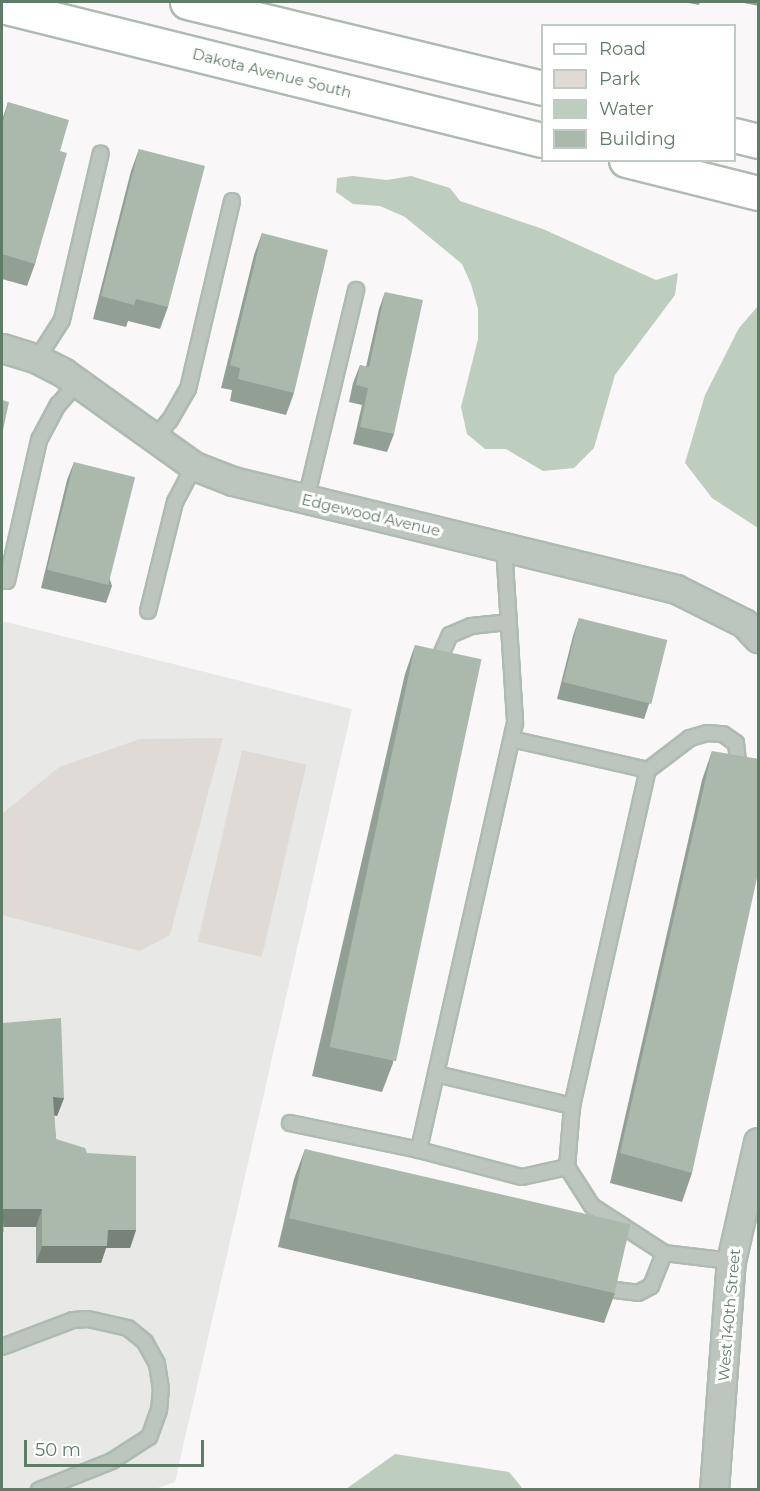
<!DOCTYPE html>
<style>
body{margin:0}
#map{position:relative;width:760px;height:1491px;overflow:hidden;background:#faf7f8;font-family:Montserrat,sans-serif}
div>[style]{position:absolute}
.built>*{inset:0;background:#e8e9e7}
.green>*{inset:0;background:#dfdad6;transform-origin:0 0}
.water>*{inset:0;background:#bdcdbe}
.roads{filter:drop-shadow(2px 0 #aebbb1) drop-shadow(-2px 0 #aebbb1) drop-shadow(0 2px #aebbb1) drop-shadow(0 -2px #aebbb1)}
.lane>*{height:14px;margin:-7px;padding:0 7px;transform-origin:7px;border-radius:7px;background:#bcc6be}
.street>*{height:27px;margin:-13.5px;padding:0 13.5px;transform-origin:13.5px;border-radius:13.5px;background:#bcc6be}
.secondary>*{height:33px;margin:-16.5px;padding:0 16.5px;transform-origin:16.5px;border-radius:16.5px;background:#fff}
.wall>*{inset:0;background:#929f94}
.shaded-wall>*{inset:0;background:#778278}
.building>*{inset:0;background:#aab9ac;transform-origin:0 0}
span{translate:-50% -50%;white-space:nowrap;text-align:center;line-height:1.15;-webkit-text-stroke:6px #fff;paint-order:stroke}
.street-label{font-size:15px;color:#5f7d66}
.frame{position:absolute;inset:0;border:3px solid #5f7d66;pointer-events:none}
.legend{position:absolute;left:541px;top:24px;width:195px;height:138px;box-sizing:border-box;background:#fff;border:2px solid #bfcbc2;margin:0;padding:8px 10px;list-style:none;font-size:18px;color:#5f7d66}
.legend li{display:flex;align-items:center;gap:12px;height:30px}
.legend b{width:30px;border:2px solid #bfcbc2}
.scale{position:absolute;left:24px;top:1440px;width:180px;height:27px;box-sizing:border-box;border:3px solid #5f7d66;border-top:0;padding-left:8px;font-size:18px;line-height:21px;white-space:nowrap;color:#5f7d66;-webkit-text-stroke:4px #fff;paint-order:stroke}
</style>
<div id="map">
<div class="built">
<div style="clip-path:polygon(2px 621px,352px 709px,175px 1482px,155px 1489px,2px 1489px)"></div>
</div>
<div class="green">
<div style="clip-path:polygon(223px 738px,170px 935px,140px 951px,2px 915px,2px 814px,59px 767px,140px 739px)"></div>
<div style="left:242px;top:750px;width:66px;height:197px;rotate:13deg"></div>
</div>
<div class="water">
<div style="clip-path:polygon(353px 176px,387px 180px,411px 176px,450px 188px,460px 201px,543px 229px,656px 280px,678px 273px,675px 295px,615px 375px,594px 448px,574px 468px,543px 471px,506px 449px,485px 449px,467px 434px,461px 407px,478px 339px,478px 309px,471px 284px,462px 264px,405px 217px,380px 206px,353px 204px,336px 192px,337px 178px)"></div>
<div style="clip-path:polygon(758px 306px,758px 528px,712px 498px,685px 463px,705px 395px,739px 328px)"></div>
<div style="clip-path:polygon(395px 1454px,509px 1472px,523px 1489px,346px 1489px)"></div>
</div>
<div class="roads">
<div class="lane">
<div style="left:37px;top:359px;width:46px;rotate:-57.3deg"></div>
<div style="left:62px;top:320px;width:171px;rotate:-76.9deg"></div>
<div style="left:153px;top:440px;width:26px;rotate:-50deg"></div>
<div style="left:170px;top:420px;width:36px;rotate:-60deg"></div>
<div style="left:188px;top:389px;width:193px;rotate:-76.8deg"></div>
<div style="left:306px;top:499px;width:215px;rotate:-76.5deg"></div>
<div style="left:504px;top:546px;width:177px;rotate:86.4deg"></div>
<div style="left:515px;top:723px;width:438px;rotate:102.7deg"></div>
<div style="left:419px;top:1150px;width:106px;rotate:14.7deg"></div>
<div style="left:522px;top:1177px;width:46px;rotate:-12.5deg"></div>
<div style="left:567px;top:1167px;width:61px;rotate:-85.3deg"></div>
<div style="left:572px;top:1106px;width:344px;rotate:-77.3deg"></div>
<div style="left:648px;top:770px;width:139px;rotate:-167.2deg"></div>
<div style="left:7px;top:581px;width:145px;rotate:-77.2deg"></div>
<div style="left:39px;top:440px;width:40px;rotate:-62deg"></div>
<div style="left:58px;top:405px;width:29px;rotate:-49deg"></div>
<div style="left:148px;top:611px;width:112px;rotate:-76.1deg"></div>
<div style="left:175px;top:502px;width:41px;rotate:-62.2deg"></div>
<div style="left:436px;top:666px;width:34px;rotate:-66deg"></div>
<div style="left:450px;top:635px;width:23px;rotate:-23deg"></div>
<div style="left:471px;top:626px;width:37px;rotate:-6deg"></div>
<div style="left:648px;top:770px;width:53px;rotate:-37.3deg"></div>
<div style="left:690px;top:738px;width:18px;rotate:-16deg"></div>
<div style="left:707px;top:733px;width:16px;rotate:4deg"></div>
<div style="left:723px;top:734px;width:16px;rotate:35deg"></div>
<div style="left:736px;top:743px;width:30px;rotate:84deg"></div>
<div style="left:436px;top:1074px;width:140px;rotate:13.2deg"></div>
<div style="left:290px;top:1123px;width:132px;rotate:11.8deg"></div>
<div style="left:567px;top:1167px;width:46px;rotate:57.3deg"></div>
<div style="left:592px;top:1206px;width:86px;rotate:33.1deg"></div>
<div style="left:664px;top:1253px;width:67px;rotate:6.8deg"></div>
<div style="left:615px;top:1290px;width:23px;rotate:7deg"></div>
<div style="left:638px;top:1293px;width:15px;rotate:-28deg"></div>
<div style="left:651px;top:1286px;width:35px;rotate:-68deg"></div>
<div style="left:2px;top:1347px;width:76px;rotate:-20.8deg"></div>
<div style="left:73px;top:1320px;width:15px;rotate:-4deg"></div>
<div style="left:88px;top:1319px;width:41px;rotate:12.7deg"></div>
<div style="left:128px;top:1328px;width:22px;rotate:39deg"></div>
<div style="left:145px;top:1342px;width:25px;rotate:61deg"></div>
<div style="left:157px;top:1364px;width:24px;rotate:81deg"></div>
<div style="left:161px;top:1388px;width:22px;rotate:95deg"></div>
<div style="left:159px;top:1410px;width:29px;rotate:110deg"></div>
<div style="left:149px;top:1437px;width:44px;rotate:147deg"></div>
<div style="left:112px;top:1461px;width:79px;rotate:158.3deg"></div>
</div>
<div class="street">
<div style="left:2px;top:348px;width:37px;rotate:17deg"></div>
<div style="left:37px;top:359px;width:30px;rotate:27deg"></div>
<div style="left:64px;top:373px;width:160px;rotate:35.6deg"></div>
<div style="left:194px;top:466px;width:42px;rotate:21deg"></div>
<div style="left:233px;top:481px;width:456px;rotate:13.7deg"></div>
<div style="left:676px;top:589px;width:76px;rotate:26.6deg"></div>
<div style="left:744px;top:623px;width:21px;rotate:47deg"></div>
<div style="left:714px;top:1490px;width:230px;rotate:-85.8deg"></div>
<div style="left:731px;top:1261px;width:122px;rotate:-77.2deg"></div>
</div>
<div class="secondary">
<div style="left:187px;top:2px;width:365px;rotate:13.6deg"></div>
<div style="left:2px;top:6px;width:556px;rotate:13.94deg"></div>
<div style="left:734px;top:135px;width:25px;rotate:14deg"></div>
<div style="left:626px;top:160px;width:136px;rotate:14deg"></div>
</div>
</div>
<div class="wall">
<div style="clip-path:polygon(683px 2px,700px 2px,699px 5px)"></div>
<div style="clip-path:polygon(739px 2px,759px 2px,759px 6px)"></div>
<div style="clip-path:polygon(8px 102px,60px 151px,35px 264px,27px 286px,2px 279px,2px 120px)"></div>
<div style="clip-path:polygon(139px 149px,168px 307px,160px 329px,128px 321px,126px 327px,93px 319px,131px 171px)"></div>
<div style="clip-path:polygon(262px 233px,294px 393px,286px 415px,230px 401px,232px 390px,221px 388px,254px 255px)"></div>
<div style="clip-path:polygon(385px 292px,394px 434px,387px 452px,353px 444px,362px 405px,349px 402px,353px 383px,360px 365px,366px 367px,379px 309px)"></div>
<div style="clip-path:polygon(74px 462px,112px 586px,106px 603px,41px 588px,67px 480px)"></div>
<div style="clip-path:polygon(579px 618px,650px 701px,644px 719px,557px 699px,573px 636px)"></div>
<div style="clip-path:polygon(415px 645px,393px 1063px,382px 1092px,312px 1076px,405px 674px)"></div>
<div style="clip-path:polygon(712px 751px,692px 1173px,682px 1202px,610px 1183px,702px 780px)"></div>
<div style="clip-path:polygon(3px 1023px,64px 1098px,57px 1116px,54px 1115px,56px 1139px,87px 1153px,136px 1230px,130px 1248px,106px 1248px,101px 1263px,36px 1263px,36px 1227px,3px 1227px)"></div>
<div style="clip-path:polygon(305px 1149px,615px 1293px,604px 1323px,278px 1247px,294px 1179px)"></div>
</div>
<div class="shaded-wall">
<div style="clip-path:polygon(53px 1097px,64px 1098px,57px 1116px,46px 1114px)"></div>
<div style="clip-path:polygon(2px 1209px,42px 1209px,36px 1227px,2px 1227px)"></div>
<div style="clip-path:polygon(108px 1230px,136px 1230px,130px 1248px,106px 1248px,101px 1263px,36px 1263px,42px 1246px)"></div>
</div>
<div class="building">
<div style="clip-path:polygon(8px 102px,69px 120px,60px 151px,67px 153px,35px 264px,2px 254px,2px 126px)"></div>
<div style="clip-path:polygon(139px 149px,205px 166px,168px 307px,136px 299px,134px 305px,101px 296px)"></div>
<div style="clip-path:polygon(262px 233px,328px 250px,294px 393px,238px 379px,240px 368px,230px 365px)"></div>
<div style="clip-path:polygon(385px 292px,423px 300px,394px 434px,360px 427px,368px 388px,356px 385px,360px 365px,369px 367px)"></div>
<div style="clip-path:polygon(2px 400px,9px 402px,2px 435px)"></div>
<div style="left:74px;top:462px;width:63px;height:111px;rotate:14deg"></div>
<div style="left:579px;top:618px;width:91px;height:66px;rotate:14deg"></div>
<div style="left:415px;top:645px;width:68px;height:411px;rotate:12deg"></div>
<div style="clip-path:polygon(712px 751px,759px 759px,759px 869px,692px 1173px,620px 1153px)"></div>
<div style="clip-path:polygon(2px 1004px,3px 1023px,61px 1018px,64px 1098px,53px 1097px,56px 1139px,85px 1148px,87px 1153px,136px 1156px,136px 1230px,108px 1230px,107px 1246px,42px 1246px,42px 1209px,2px 1209px,4px 1232px,2px 1231px)"></div>
<div style="left:305px;top:1149px;width:334px;height:71px;rotate:13deg"></div>
</div>
<div class="street-label">
<span style="left:272px;top:73px;rotate:14deg">Dakota Avenue South</span>
<span style="left:371px;top:515px;rotate:13deg">Edgewood Avenue</span>
<span style="left:729px;top:1315px;rotate:-85deg">West 140th Street</span>
</div>
<div class="frame"></div>
<ul class="legend">
<li><b style="height:8px;background:#fff"></b>Road</li>
<li><b style="height:16px;background:#dfdad6"></b>Park</li>
<li><b style="height:16px;background:#bdcdbe"></b>Water</li>
<li><b style="height:16px;background:#aab9ac"></b>Building</li>
</ul>
<div class="scale">50 m</div>
</div>
